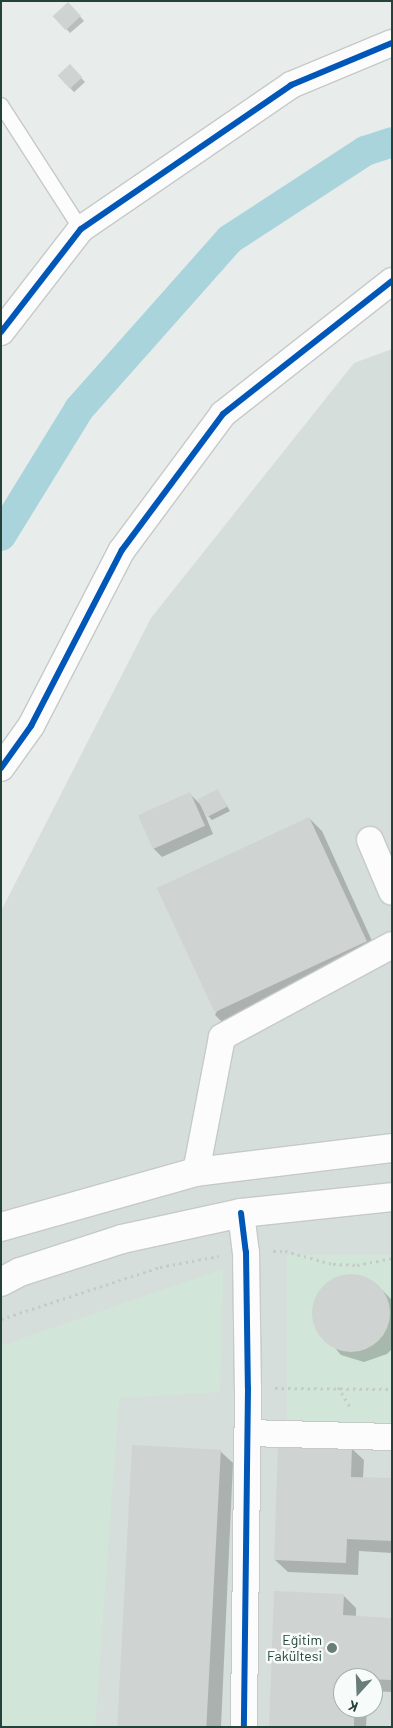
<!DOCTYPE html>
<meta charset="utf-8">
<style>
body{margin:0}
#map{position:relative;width:393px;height:1728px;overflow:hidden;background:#e8edeb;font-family:Barlow,sans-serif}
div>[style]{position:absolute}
.built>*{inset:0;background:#d6dedb}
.green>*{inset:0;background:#d1e6d8;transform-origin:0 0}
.shadow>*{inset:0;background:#0003;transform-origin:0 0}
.canal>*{height:30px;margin:-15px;padding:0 15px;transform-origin:15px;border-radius:15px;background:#a9d4db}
.building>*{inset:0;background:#cfd4d2;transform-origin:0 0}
.round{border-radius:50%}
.path>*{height:3px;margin-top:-1.5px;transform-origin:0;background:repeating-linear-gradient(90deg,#c3ccca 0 2.5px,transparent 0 6.5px)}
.roads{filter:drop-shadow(1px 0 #c5cac8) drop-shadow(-1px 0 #c5cac8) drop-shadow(0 1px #c5cac8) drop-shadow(0 -1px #c5cac8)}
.lane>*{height:14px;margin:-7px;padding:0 7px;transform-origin:7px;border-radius:7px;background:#fcfcfc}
.street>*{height:26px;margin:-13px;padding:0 13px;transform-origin:13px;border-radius:13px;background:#fcfcfc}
.secondary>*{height:28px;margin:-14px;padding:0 14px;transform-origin:14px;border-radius:14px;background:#fcfcfc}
.cycleway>*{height:6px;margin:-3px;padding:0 3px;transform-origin:3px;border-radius:3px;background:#0057b8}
.dots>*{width:14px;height:14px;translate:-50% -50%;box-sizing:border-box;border:2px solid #f7fbf9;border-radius:50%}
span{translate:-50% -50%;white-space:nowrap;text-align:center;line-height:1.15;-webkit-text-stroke:5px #f7fbf9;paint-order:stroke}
.poi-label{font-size:14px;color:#24423a}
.right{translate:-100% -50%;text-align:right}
.frame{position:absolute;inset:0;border:2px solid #24423a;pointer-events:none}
.north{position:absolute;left:333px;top:1668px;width:50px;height:50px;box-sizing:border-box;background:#f7fbf9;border:1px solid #a3b1ad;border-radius:50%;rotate:200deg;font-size:14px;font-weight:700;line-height:20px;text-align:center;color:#24423a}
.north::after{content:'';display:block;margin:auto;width:18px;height:22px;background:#697e78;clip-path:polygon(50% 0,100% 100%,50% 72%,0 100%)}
</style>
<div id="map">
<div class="built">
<div style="clip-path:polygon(evenodd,392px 349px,392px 1727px,1px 1727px,1px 911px,151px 618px,354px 363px,392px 349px,343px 1678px,373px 1678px,373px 1708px,343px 1708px,343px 1678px)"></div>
</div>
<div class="green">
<div style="left:392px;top:1255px;width:170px;height:105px;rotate:90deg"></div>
<div style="clip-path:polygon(223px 1269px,220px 1392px,119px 1398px,95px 1727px,1px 1727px,1px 1346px)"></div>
</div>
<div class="shadow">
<div style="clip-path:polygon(72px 7px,84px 21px,70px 33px,54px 15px)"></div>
<div style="left:70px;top:66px;width:22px;height:15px;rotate:47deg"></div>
<div style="clip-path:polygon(218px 791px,230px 811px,212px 820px,208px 816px)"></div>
<div style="clip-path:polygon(190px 794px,201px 805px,213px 834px,162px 857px,154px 849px,139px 817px)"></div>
<div style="clip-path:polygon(309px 818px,322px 831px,378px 954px,227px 1027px,215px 1015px)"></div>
<div style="clip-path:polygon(355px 1275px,378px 1286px,392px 1300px,392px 1349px,387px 1354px,364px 1362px,341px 1355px,315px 1324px,316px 1300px,321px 1290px,342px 1276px)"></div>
<div style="clip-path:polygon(351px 1448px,364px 1460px,363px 1478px,392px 1480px,392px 1553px,359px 1551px,358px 1575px,288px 1572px,275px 1560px)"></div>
<div style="clip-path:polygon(220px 1451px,233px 1463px,221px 1727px,121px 1727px)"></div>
<div style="clip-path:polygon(343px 1595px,356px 1608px,356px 1617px,392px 1619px,392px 1692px,373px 1691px,373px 1678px,343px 1678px,343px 1708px,367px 1708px,366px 1727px,270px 1727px)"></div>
</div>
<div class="canal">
<div style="left:1px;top:536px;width:149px;rotate:-58.4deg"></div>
<div style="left:79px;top:409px;width:227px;rotate:-48.4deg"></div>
<div style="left:230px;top:239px;width:161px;rotate:-33.1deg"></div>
<div style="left:365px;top:151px;width:28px;rotate:-18deg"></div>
</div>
<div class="building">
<div style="left:68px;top:2px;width:19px;height:21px;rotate:47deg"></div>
<div style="left:70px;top:64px;width:18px;height:17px;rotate:47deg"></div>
<div style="left:218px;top:789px;width:20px;height:23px;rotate:63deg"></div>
<div style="left:190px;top:792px;width:37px;height:57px;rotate:66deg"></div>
<div style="left:309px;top:817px;width:137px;height:168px;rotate:65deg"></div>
<div class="round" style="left:312px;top:1274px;width:78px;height:78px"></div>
<div style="clip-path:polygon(278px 1443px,352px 1446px,351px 1477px,392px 1478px,392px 1541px,347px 1539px,346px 1563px,274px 1560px)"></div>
<div style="left:132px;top:1445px;width:89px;height:282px;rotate:3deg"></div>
<div style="clip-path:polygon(274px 1591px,344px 1594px,343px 1615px,392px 1618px,392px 1680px,343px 1678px,343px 1708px,354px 1708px,354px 1727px,269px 1727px)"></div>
</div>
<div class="path">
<div style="left:273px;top:1251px;width:12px"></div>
<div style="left:285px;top:1251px;width:50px;rotate:15.2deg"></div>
<div style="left:333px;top:1264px;width:24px;rotate:2deg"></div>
<div style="left:357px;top:1265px;width:36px;rotate:-11deg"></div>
<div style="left:1px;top:1319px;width:167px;rotate:-18.1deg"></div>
<div style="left:160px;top:1267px;width:60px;rotate:-10.6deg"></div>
<div style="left:338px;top:1387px;width:26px;rotate:59deg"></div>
<div style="left:275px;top:1388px;width:117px;rotate:0.5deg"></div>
</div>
<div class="roads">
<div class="lane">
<div style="left:1px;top:105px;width:148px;rotate:57.2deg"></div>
</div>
<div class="street">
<div style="left:1px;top:332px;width:130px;rotate:-52.2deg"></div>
<div style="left:81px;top:229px;width:255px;rotate:-34.4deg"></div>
<div style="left:291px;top:85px;width:109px;rotate:-22.6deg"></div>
<div style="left:1px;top:768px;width:52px;rotate:-54.5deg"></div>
<div style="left:31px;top:726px;width:198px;rotate:-62.7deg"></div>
<div style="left:122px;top:550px;width:169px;rotate:-53.4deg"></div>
<div style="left:223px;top:414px;width:215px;rotate:-38.2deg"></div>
<div style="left:370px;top:840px;width:56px;rotate:67.1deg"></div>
<div style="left:196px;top:1172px;width:137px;rotate:-79.1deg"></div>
<div style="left:222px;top:1037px;width:193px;rotate:-28.4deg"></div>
<div style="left:241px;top:1213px;width:39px;rotate:83deg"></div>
<div style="left:246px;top:1252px;width:136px;rotate:89.2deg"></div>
<div style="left:248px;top:1388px;width:339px;rotate:90.7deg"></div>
<div style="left:248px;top:1433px;width:144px;rotate:1.6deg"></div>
</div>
<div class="secondary">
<div style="left:1px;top:1227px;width:203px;rotate:-15.8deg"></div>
<div style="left:196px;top:1172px;width:197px;rotate:-7deg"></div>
<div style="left:1px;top:1282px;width:21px;rotate:-28deg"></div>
<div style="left:20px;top:1272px;width:107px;rotate:-17.9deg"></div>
<div style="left:122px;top:1239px;width:122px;rotate:-12.3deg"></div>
<div style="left:241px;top:1213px;width:152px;rotate:-6deg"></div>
</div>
</div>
<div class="cycleway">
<div style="left:1px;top:332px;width:130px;rotate:-52.2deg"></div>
<div style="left:81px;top:229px;width:255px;rotate:-34.4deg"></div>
<div style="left:291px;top:85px;width:109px;rotate:-22.6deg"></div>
<div style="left:1px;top:768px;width:52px;rotate:-54.5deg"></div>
<div style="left:31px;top:726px;width:198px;rotate:-62.7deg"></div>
<div style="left:122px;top:550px;width:169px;rotate:-53.4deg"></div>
<div style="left:223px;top:414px;width:215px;rotate:-38.2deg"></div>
<div style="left:241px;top:1213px;width:39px;rotate:83deg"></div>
<div style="left:246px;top:1252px;width:136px;rotate:89.2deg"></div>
<div style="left:248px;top:1388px;width:339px;rotate:90.7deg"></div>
</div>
<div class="dots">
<div style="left:332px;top:1648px;background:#697e78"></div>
</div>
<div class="poi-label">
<span class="right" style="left:322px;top:1648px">Eğitim<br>Fakültesi</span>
</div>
<div class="frame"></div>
<div class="north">K</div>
</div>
